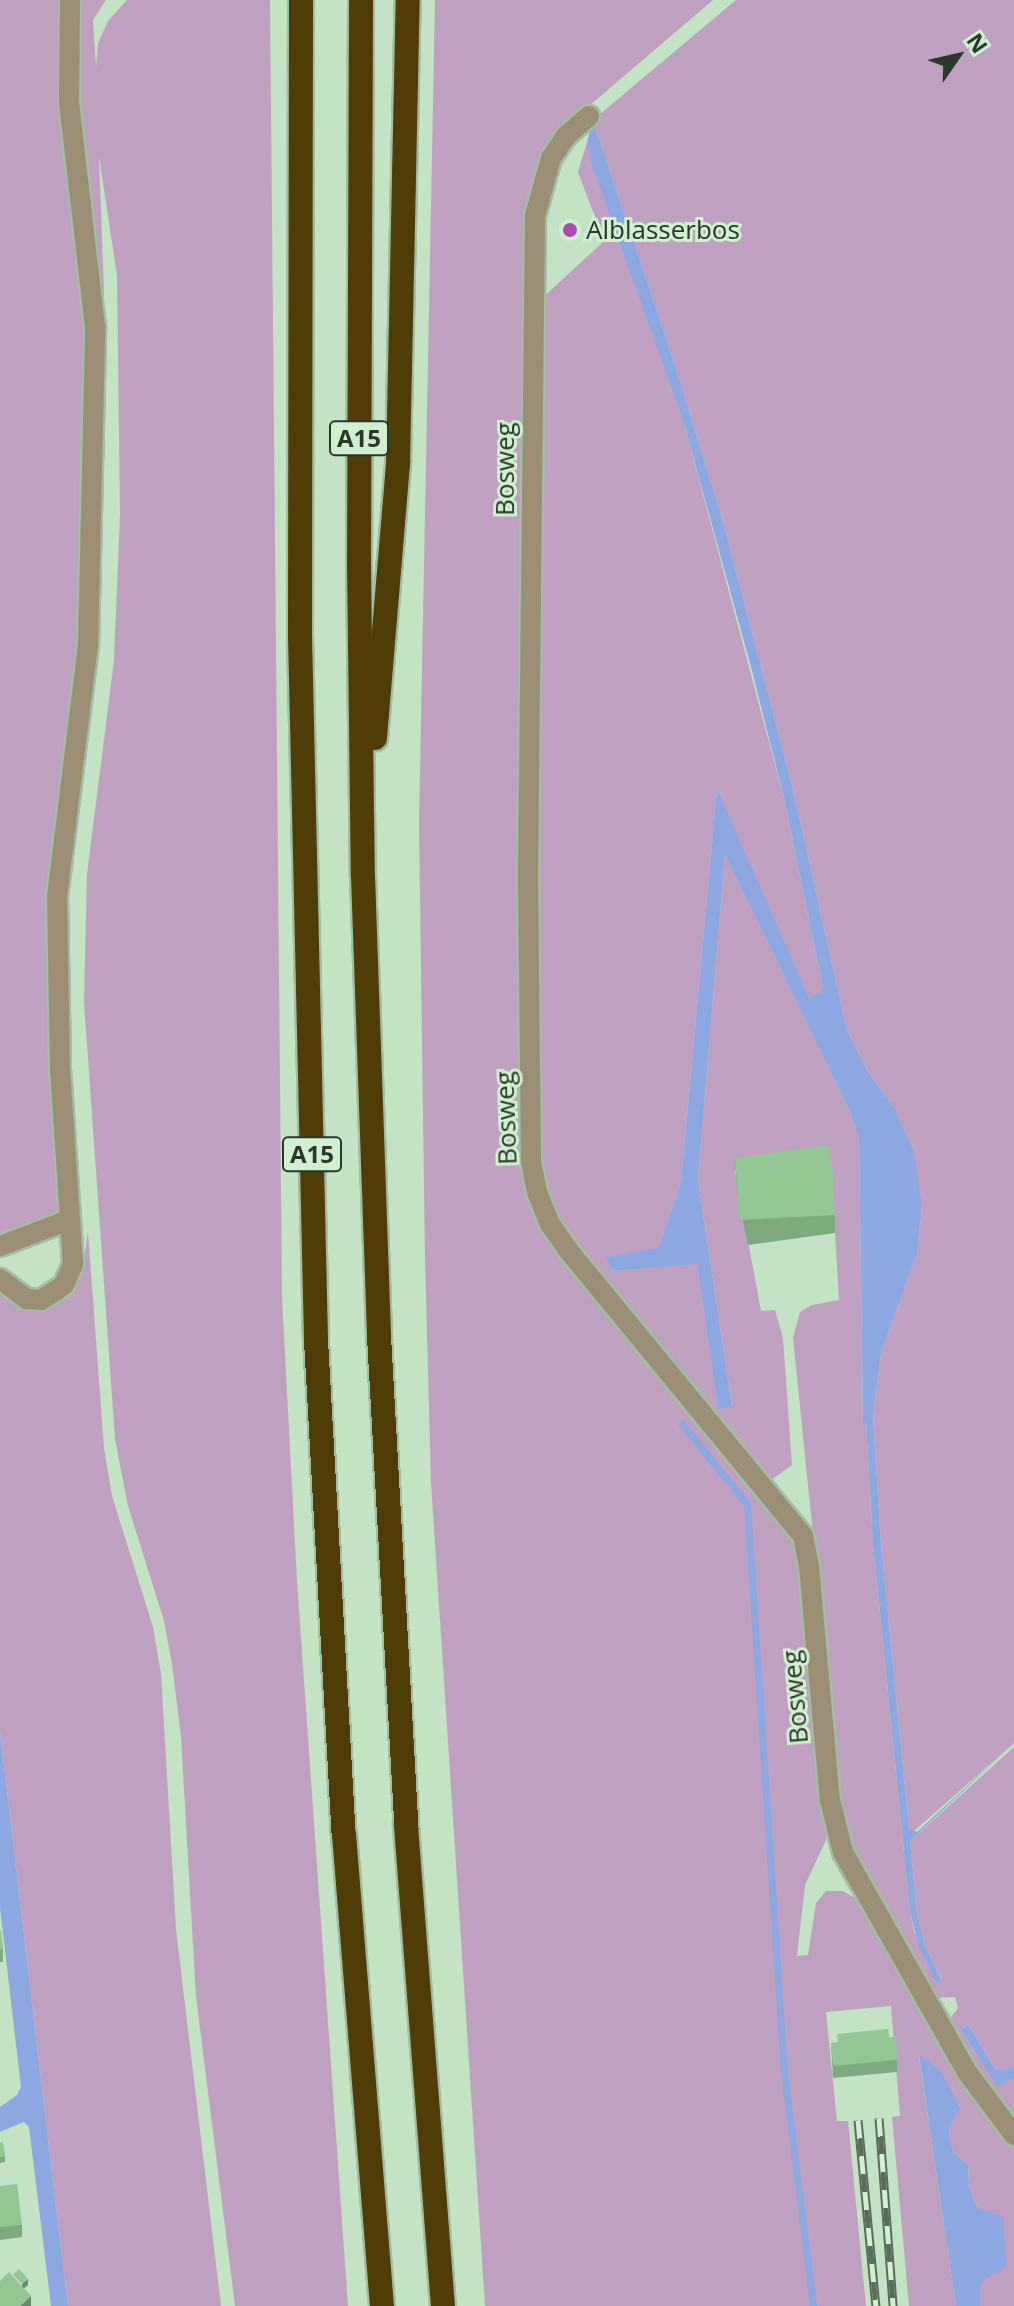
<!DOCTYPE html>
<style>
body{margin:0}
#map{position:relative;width:1014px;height:2306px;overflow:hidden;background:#c3e3c4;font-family:"Open Sans",sans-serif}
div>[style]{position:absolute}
.green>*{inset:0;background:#bfa0c0}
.water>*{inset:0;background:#8da7e1}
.stream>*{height:7px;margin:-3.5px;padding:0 3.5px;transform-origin:3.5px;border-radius:3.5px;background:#8da7e1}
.roads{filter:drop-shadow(2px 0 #a2bda2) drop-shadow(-2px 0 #a2bda2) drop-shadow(0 2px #a2bda2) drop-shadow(0 -2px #a2bda2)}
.minor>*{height:20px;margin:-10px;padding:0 10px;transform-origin:10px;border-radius:10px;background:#9b8e74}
.highway>*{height:24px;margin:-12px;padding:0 12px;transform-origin:12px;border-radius:12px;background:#503c06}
.rail>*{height:9px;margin-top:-4.5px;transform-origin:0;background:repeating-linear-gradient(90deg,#d0f0d0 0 18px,#5a6d5b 0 36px);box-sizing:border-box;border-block:2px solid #5a6d5b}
.wall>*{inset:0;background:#7eaa7f}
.shaded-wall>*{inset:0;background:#668b68}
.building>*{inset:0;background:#92c694;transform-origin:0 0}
.dots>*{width:22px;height:22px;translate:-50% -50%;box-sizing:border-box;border:4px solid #d0f0d0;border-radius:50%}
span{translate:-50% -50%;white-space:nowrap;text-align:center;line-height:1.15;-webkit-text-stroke:6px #d0f0d0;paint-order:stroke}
.shield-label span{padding:2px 6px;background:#d0f0d0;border:2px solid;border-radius:6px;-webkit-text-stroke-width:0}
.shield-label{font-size:24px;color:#2b372b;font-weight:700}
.poi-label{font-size:26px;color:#2b372b}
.left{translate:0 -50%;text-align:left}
.street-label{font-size:26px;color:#2b372b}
.north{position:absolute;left:918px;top:16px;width:80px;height:80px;-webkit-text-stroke:6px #d0f0d0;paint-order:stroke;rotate:56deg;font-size:22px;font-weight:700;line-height:32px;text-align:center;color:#2b372b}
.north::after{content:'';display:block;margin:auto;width:28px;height:36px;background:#2b372b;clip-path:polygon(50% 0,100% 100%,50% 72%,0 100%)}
</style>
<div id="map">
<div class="green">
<div style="clip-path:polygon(0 0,106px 0,93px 20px,96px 67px,98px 43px,108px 21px,127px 0,270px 0,282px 1298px,297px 1581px,348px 2306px,235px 2306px,196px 1997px,181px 1737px,172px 1664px,164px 1621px,128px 1506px,115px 1439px,84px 1002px,87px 874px,114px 660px,120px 515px,117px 275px,99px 157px,104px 293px,86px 658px,56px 855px,82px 1223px,0 1240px)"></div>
<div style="clip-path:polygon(435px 0,713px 0,575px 118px,539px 170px,526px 1178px,745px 1472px,793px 1543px,806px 1604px,827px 1827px,826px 1840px,805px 1885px,797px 1956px,808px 1955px,816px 1903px,826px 1891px,843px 1891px,867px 1905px,989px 2114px,1014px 2148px,1014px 2306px,980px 2306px,977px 2207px,969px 2187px,968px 2165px,953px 2152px,949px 2130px,960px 2106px,919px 2056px,956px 2306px,909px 2306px,892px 2117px,900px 2116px,891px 2006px,826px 2012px,837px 2121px,848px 2121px,866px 2306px,485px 2306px,431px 1483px,425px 1259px,419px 823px)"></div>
<div style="clip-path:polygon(736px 0,1014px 0,1014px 1743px,913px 1832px,909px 1829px,881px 1543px,873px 1417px,881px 1353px,917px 1254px,922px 1207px,892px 1104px,868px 1072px,847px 1030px,793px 789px,723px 521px,671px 352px,593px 120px)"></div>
<div style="clip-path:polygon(587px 142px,684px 423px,785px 802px,823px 989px,810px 999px,717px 791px,681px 1182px,659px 1249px,607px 1257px,612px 1271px,697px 1263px,718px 1408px,732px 1407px,698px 1179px,725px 853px,850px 1112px,859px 1138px,863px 1422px,866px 1422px,873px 1544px,910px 1912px,914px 1931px,937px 1984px,942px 1980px,925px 1945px,917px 1913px,910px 1841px,1014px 1747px,1014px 2065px,1005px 2070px,995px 2069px,968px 2024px,961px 2030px,997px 2085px,1014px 2078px,1014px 2124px,991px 2093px,948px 2021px,958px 2008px,955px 1997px,933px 1998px,866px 1880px,843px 1829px,793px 1338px,800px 1312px,812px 1305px,839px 1300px,832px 1180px,735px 1171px,761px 1311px,775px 1310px,783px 1338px,792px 1465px,771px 1480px,561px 1227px,542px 1188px,534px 1124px,539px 301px,604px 241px,578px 172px)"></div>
<div style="clip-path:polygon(88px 1232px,104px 1448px,112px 1496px,153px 1627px,161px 1674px,176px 1929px,221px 2306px,68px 2306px,57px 2215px,0 1732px,0 1293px,29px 1309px,45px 1308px,72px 1293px,82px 1272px)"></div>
</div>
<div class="water">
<div style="clip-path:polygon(593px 120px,671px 352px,723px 521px,793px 789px,847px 1030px,868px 1072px,892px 1104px,914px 1152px,922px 1207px,917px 1254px,881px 1353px,873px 1417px,881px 1543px,909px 1829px,917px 1832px,1014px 1743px,910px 1841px,917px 1913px,925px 1945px,942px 1981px,937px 1984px,919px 1947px,910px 1912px,873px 1544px,866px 1423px,863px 1423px,859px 1138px,850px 1112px,725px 854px,698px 1179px,732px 1407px,718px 1409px,697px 1264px,612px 1271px,606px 1257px,659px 1248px,681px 1182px,717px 789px,810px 999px,823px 989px,785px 802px,751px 667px,684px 423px,592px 165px,587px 142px)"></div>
<div style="clip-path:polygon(0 1732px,57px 2215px,68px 2306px,51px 2306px,29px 2127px,24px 2122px,0 2132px,0 2107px,17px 2095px,21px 2087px,0 1908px)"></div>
<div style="clip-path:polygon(968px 2024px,995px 2069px,1005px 2070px,1014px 2065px,1014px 2078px,997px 2086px,961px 2030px)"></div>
<div style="clip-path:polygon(919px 2055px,940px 2070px,960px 2107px,949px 2130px,953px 2152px,968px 2165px,969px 2187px,977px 2207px,1003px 2217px,1007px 2266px,981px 2282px,980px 2306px,956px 2306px)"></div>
</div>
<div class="stream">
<div style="left:682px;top:1424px;width:103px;rotate:50.9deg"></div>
<div style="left:747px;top:1504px;width:570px;rotate:86.28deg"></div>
<div style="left:784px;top:2073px;width:235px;rotate:82.9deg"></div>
</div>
<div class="roads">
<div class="minor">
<div style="left:589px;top:116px;width:30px;rotate:139deg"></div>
<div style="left:566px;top:136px;width:27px;rotate:124deg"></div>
<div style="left:551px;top:158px;width:60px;rotate:105.4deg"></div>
<div style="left:535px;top:216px;width:661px;rotate:90.61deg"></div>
<div style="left:528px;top:877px;width:284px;rotate:89.4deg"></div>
<div style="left:531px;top:1161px;width:32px;rotate:79deg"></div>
<div style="left:537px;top:1192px;width:35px;rotate:68deg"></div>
<div style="left:550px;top:1224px;width:32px;rotate:55deg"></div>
<div style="left:568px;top:1250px;width:370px;rotate:50.6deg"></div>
<div style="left:803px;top:1536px;width:31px;rotate:79deg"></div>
<div style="left:809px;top:1566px;width:235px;rotate:84.9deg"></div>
<div style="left:830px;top:1800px;width:54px;rotate:76deg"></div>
<div style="left:843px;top:1852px;width:253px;rotate:60.6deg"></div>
<div style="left:967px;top:2072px;width:79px;rotate:53.3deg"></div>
<div style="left:0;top:1246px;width:74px;rotate:-20.6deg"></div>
<div style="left:0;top:1279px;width:34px;rotate:37deg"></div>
<div style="left:27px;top:1299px;width:14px;rotate:4deg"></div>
<div style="left:41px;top:1300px;width:27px;rotate:-33deg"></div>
<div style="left:64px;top:1285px;width:23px;rotate:-67deg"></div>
<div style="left:73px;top:1264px;width:197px;rotate:-93.8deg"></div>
<div style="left:60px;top:1067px;width:170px;rotate:-91deg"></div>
<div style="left:57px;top:897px;width:253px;rotate:-83deg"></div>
<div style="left:88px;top:646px;width:319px;rotate:-88.7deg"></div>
<div style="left:95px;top:327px;width:226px;rotate:-96.6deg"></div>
<div style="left:69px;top:102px;width:102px;rotate:-89.4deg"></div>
</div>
<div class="highway">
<div style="left:301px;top:0;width:635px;rotate:90.09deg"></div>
<div style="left:300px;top:635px;width:705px;rotate:88.7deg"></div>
<div style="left:316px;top:1340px;width:495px;rotate:86.8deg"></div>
<div style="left:344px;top:1834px;width:474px;rotate:85.4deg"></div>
<div style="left:361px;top:0;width:562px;rotate:90.2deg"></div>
<div style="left:359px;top:562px;width:314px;rotate:89.3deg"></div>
<div style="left:363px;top:876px;width:460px;rotate:88deg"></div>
<div style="left:379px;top:1336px;width:491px;rotate:86.8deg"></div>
<div style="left:406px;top:1826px;width:481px;rotate:85.6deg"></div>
<div style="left:375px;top:738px;width:276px;rotate:-85.2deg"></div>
<div style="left:398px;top:463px;width:463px;rotate:-88.8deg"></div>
</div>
</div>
<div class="rail">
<div style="left:879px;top:2118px;width:189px;rotate:85.7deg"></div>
<div style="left:858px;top:2120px;width:187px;rotate:84.5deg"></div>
</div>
<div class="wall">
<div style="clip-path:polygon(735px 1158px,835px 1215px,835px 1233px,748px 1245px,737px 1193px)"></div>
<div style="clip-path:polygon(0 1930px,3px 1949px,3px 1962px,0 1962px)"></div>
<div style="clip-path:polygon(889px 2037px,897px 2060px,897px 2072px,833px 2078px,831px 2043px)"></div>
<div style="clip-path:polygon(0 2143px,5px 2156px,5px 2162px,0 2163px)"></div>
<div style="clip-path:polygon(0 2186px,22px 2225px,22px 2237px,0 2240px)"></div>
</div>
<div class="shaded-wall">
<div style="clip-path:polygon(28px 2279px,28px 2285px,22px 2290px,22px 2284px)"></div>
<div style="clip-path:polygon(31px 2296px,31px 2306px,20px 2306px)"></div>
</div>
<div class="building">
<div style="clip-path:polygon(829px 1145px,831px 1162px,737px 1175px,737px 1180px,735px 1158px)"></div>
<div style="left:832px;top:1162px;width:53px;height:96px;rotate:87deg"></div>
<div style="clip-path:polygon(0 1930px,1px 1930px,3px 1949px,0 1950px)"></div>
<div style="clip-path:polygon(888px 2029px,889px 2037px,896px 2037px,897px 2060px,833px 2066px,831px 2043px,838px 2042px,837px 2034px)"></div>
<div style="clip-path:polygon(3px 2142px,5px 2156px,0 2157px,0 2143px)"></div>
<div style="clip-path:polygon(17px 2184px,22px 2225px,0 2227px,0 2186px)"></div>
<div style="left:19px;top:2269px;width:13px;height:8px;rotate:48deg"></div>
<div style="clip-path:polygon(9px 2272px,31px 2296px,20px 2306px,0 2306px,0 2281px)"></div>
</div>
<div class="dots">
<div style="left:570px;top:230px;background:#ab49b0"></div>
</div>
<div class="shield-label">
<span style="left:359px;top:438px">A15</span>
<span style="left:312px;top:1154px">A15</span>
</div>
<div class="poi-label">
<span class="left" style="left:586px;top:230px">Alblasserbos</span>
</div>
<div class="street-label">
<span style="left:505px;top:469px;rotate:-90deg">Bosweg</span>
<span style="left:506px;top:1118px;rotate:-92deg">Bosweg</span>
<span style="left:795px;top:1697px;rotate:-95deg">Bosweg</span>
</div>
<div class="north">N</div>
</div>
